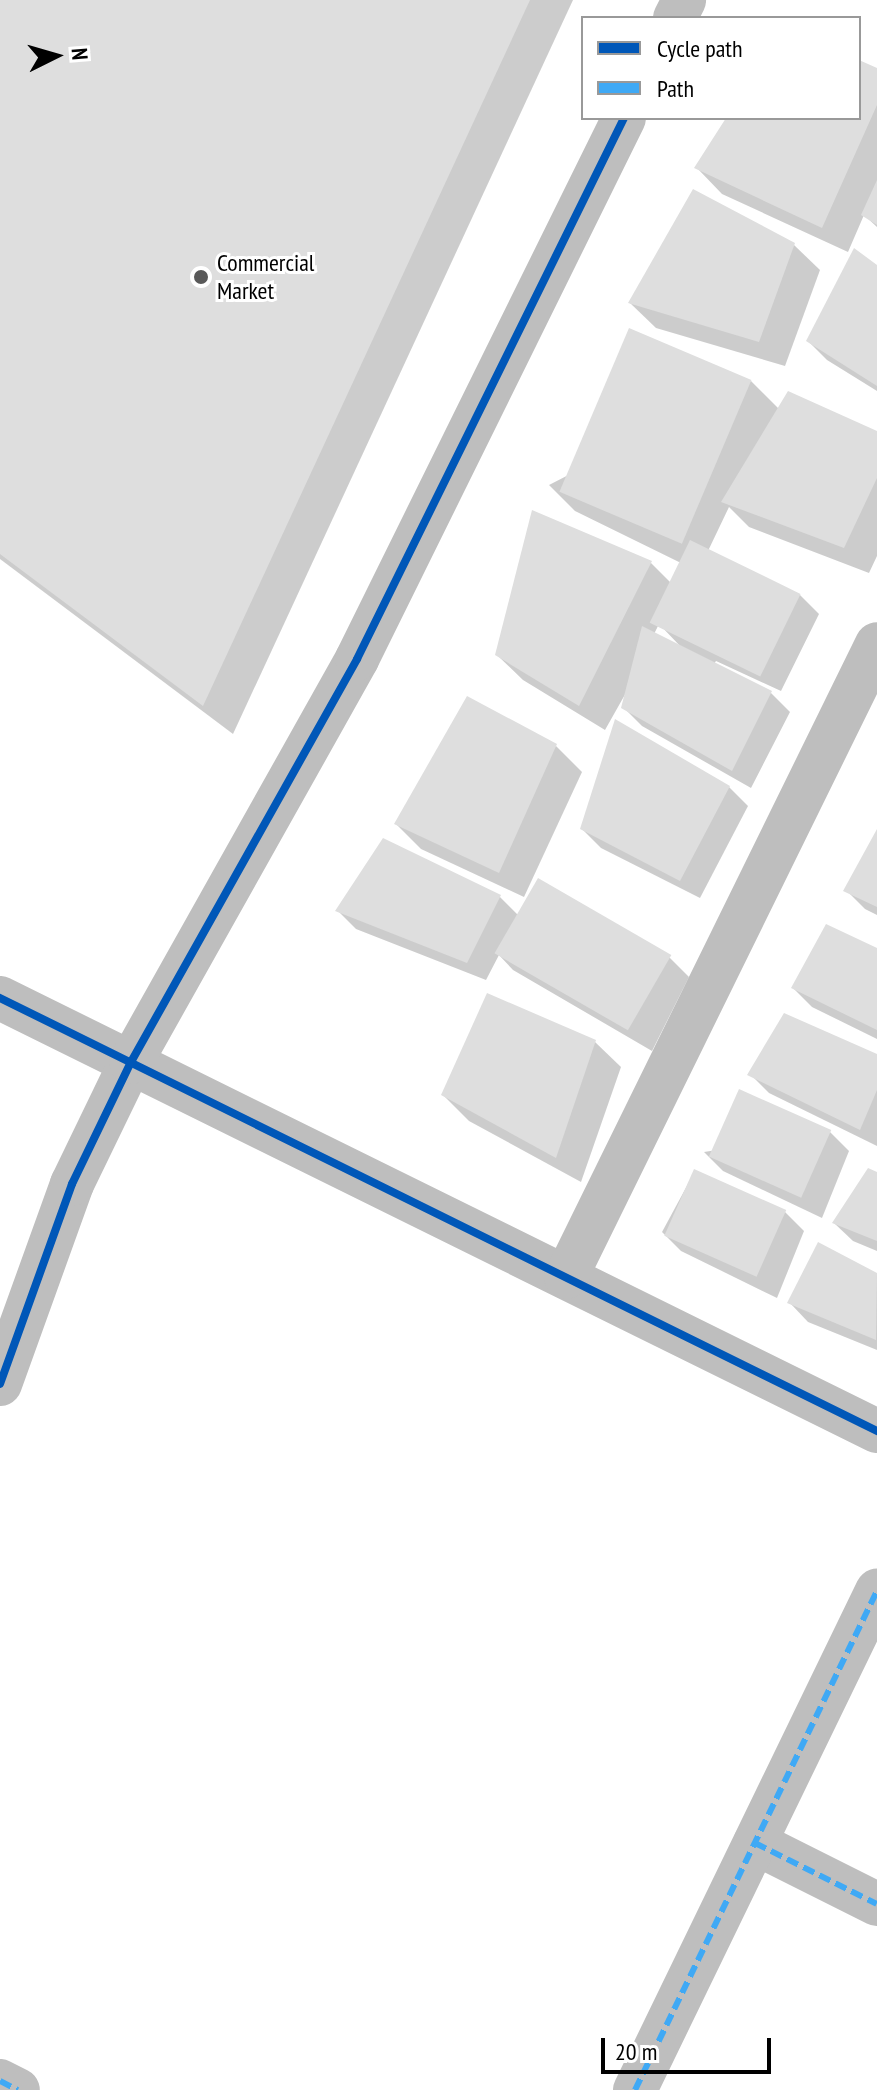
<!DOCTYPE html>
<style>
body{margin:0}
#map{position:relative;width:877px;height:2090px;overflow:hidden;background:#fff;font-family:"PT Sans Narrow",sans-serif}
div>[style]{position:absolute}
.shadow>*{inset:0;background:#0003}
.building>*{inset:0;background:#dedede;transform-origin:0 0}
.minor>*{height:44px;margin:-22px;padding:0 22px;transform-origin:22px;border-radius:22px;background:#bebebe}
.quiet>*{height:6px;margin-top:-3px;transform-origin:0;background:repeating-linear-gradient(90deg,#3fa9f5 0 12px,transparent 0 18px)}
.cycleway>*{height:8px;margin:-4px;padding:0 4px;transform-origin:4px;border-radius:4px;background:#0057b8}
.dots>*{width:22px;height:22px;translate:-50% -50%;box-sizing:border-box;border:4px solid #fff;border-radius:50%}
span{translate:-50% -50%;white-space:nowrap;text-align:center;line-height:1.15;-webkit-text-stroke:6px #fff;paint-order:stroke}
.poi-label{font-size:24px;color:#000}
.left{translate:0 -50%;text-align:left}
.legend{position:absolute;left:581px;top:16px;width:280px;height:104px;box-sizing:border-box;background:#fff;border:2px solid #999;margin:0;padding:10px 14px;list-style:none;font-size:24px;color:#000}
.legend li{display:flex;align-items:center;gap:16px;height:40px}
.legend b{width:40px;border:2px solid #999}
.north{position:absolute;left:16px;top:16px;width:80px;height:80px;-webkit-text-stroke:6px #fff;paint-order:stroke;rotate:85deg;font-size:22px;font-weight:700;line-height:32px;text-align:center;color:#000}
.north::after{content:'';display:block;margin:auto;width:28px;height:36px;background:#000;clip-path:polygon(50% 0,100% 100%,50% 72%,0 100%)}
.scale{position:absolute;left:601px;top:2038px;width:170px;height:36px;box-sizing:border-box;border:4px solid #000;border-top:0;padding-left:10px;font-size:24px;line-height:28px;white-space:nowrap;color:#000;-webkit-text-stroke:6px #fff;paint-order:stroke}
</style>
<div id="map">
<div class="shadow">
<div style="clip-path:polygon(0 0,573px 0,233px 734px,0 559px)"></div>
<div style="clip-path:polygon(859px 62px,877px 70px,877px 227px,864px 215px,848px 252px,722px 194px,697px 168px,728px 118px,859px 118px)"></div>
<div style="clip-path:polygon(794px 245px,820px 270px,785px 366px,656px 328px,630px 303px)"></div>
<div style="clip-path:polygon(877px 268px,877px 391px,827px 360px,808px 341px)"></div>
<div style="clip-path:polygon(evenodd,751px 381px,779px 409px,877px 433px,877px 556px,869px 573px,749px 527px,729px 507px,708px 551px,800px 595px,819px 614px,781px 691px,716px 661px,714px 664px,771px 693px,790px 712px,751px 788px,642px 726px,623px 707px,627px 691px,605px 730px,523px 680px,497px 655px,533px 513px,651px 563px,674px 586px,683px 564px,575px 511px,549px 485px,751px 381px,659px 624px,681px 647px,654px 634px,659px 624px)"></div>
<div style="clip-path:polygon(556px 746px,582px 772px,524px 897px,421px 849px,396px 824px)"></div>
<div style="clip-path:polygon(729px 787px,748px 806px,700px 898px,601px 848px,582px 829px)"></div>
<div style="clip-path:polygon(877px 833px,877px 915px,865px 909px,846px 890px)"></div>
<div style="clip-path:polygon(499px 896px,517px 914px,670px 958px,689px 977px,652px 1051px,513px 970px,499px 955px,486px 980px,356px 929px,338px 911px)"></div>
<div style="clip-path:polygon(877px 950px,877px 1039px,812px 1007px,793px 988px)"></div>
<div style="clip-path:polygon(595px 1042px,621px 1067px,581px 1182px,469px 1121px,443px 1095px)"></div>
<div style="clip-path:polygon(877px 1056px,877px 1146px,769px 1093px,750px 1074px)"></div>
<div style="clip-path:polygon(830px 1132px,849px 1151px,822px 1218px,723px 1171px,704px 1152px)"></div>
<div style="clip-path:polygon(695px 1171px,785px 1212px,804px 1231px,777px 1298px,681px 1251px,662px 1232px)"></div>
<div style="clip-path:polygon(877px 1174px,877px 1251px,853px 1241px,834px 1223px)"></div>
<div style="clip-path:polygon(819px 1245px,877px 1275px,877px 1350px,808px 1322px,790px 1303px)"></div>
</div>
<div class="building">
<div style="clip-path:polygon(0 0,530px 0,203px 706px,0 554px)"></div>
<div style="clip-path:polygon(859px 60px,877px 68px,877px 105px,822px 228px,694px 168px,726px 118px,859px 118px)"></div>
<div style="clip-path:polygon(877px 180px,877px 225px,861px 215px)"></div>
<div style="clip-path:polygon(693px 189px,795px 243px,759px 342px,628px 303px)"></div>
<div style="clip-path:polygon(854px 248px,877px 265px,877px 386px,806px 341px)"></div>
<div style="left:629px;top:328px;width:133px;height:178px;rotate:23deg"></div>
<div style="clip-path:polygon(788px 391px,877px 431px,877px 478px,844px 548px,721px 502px)"></div>
<div style="clip-path:polygon(532px 510px,652px 561px,579px 706px,495px 655px)"></div>
<div style="left:690px;top:540px;width:123px;height:92px;rotate:26deg"></div>
<div style="clip-path:polygon(642px 626px,772px 691px,732px 771px,621px 708px)"></div>
<div style="clip-path:polygon(467px 696px,557px 744px,499px 873px,394px 824px)"></div>
<div style="clip-path:polygon(615px 719px,730px 786px,680px 881px,580px 829px)"></div>
<div style="clip-path:polygon(877px 829px,877px 907px,843px 891px)"></div>
<div style="clip-path:polygon(383px 838px,501px 895px,467px 963px,335px 911px)"></div>
<div style="left:538px;top:878px;width:154px;height:87px;rotate:30deg"></div>
<div style="clip-path:polygon(826px 924px,877px 948px,877px 1030px,791px 988px)"></div>
<div style="clip-path:polygon(487px 993px,596px 1040px,556px 1158px,441px 1095px)"></div>
<div style="clip-path:polygon(784px 1013px,877px 1054px,877px 1090px,860px 1130px,747px 1075px)"></div>
<div style="left:739px;top:1089px;width:101px;height:74px;rotate:24deg"></div>
<div style="clip-path:polygon(868px 1168px,877px 1172px,877px 1241px,832px 1223px)"></div>
<div style="left:694px;top:1169px;width:101px;height:73px;rotate:24deg"></div>
<div style="clip-path:polygon(818px 1242px,877px 1273px,876px 1340px,787px 1303px)"></div>
</div>
<div class="minor">
<div style="left:675px;top:18px;width:20px;rotate:-63deg"></div>
<div style="left:0;top:998px;width:978px;rotate:26.28deg"></div>
<div style="left:566px;top:1277px;width:705px;rotate:-63.83deg"></div>
<div style="left:0;top:1384px;width:213px;rotate:-70.2deg"></div>
<div style="left:72px;top:1184px;width:136px;rotate:-64.2deg"></div>
<div style="left:131px;top:1062px;width:462px;rotate:-60.7deg"></div>
<div style="left:357px;top:659px;width:603px;rotate:-63.73deg"></div>
<div style="left:755px;top:1843px;width:136px;rotate:26.6deg"></div>
<div style="left:0;top:2081px;width:20px;rotate:27deg"></div>
<div style="left:635px;top:2090px;width:555px;rotate:-64.13deg"></div>
</div>
<div class="quiet">
<div style="left:755px;top:1843px;width:136px;rotate:26.6deg"></div>
<div style="left:0;top:2081px;width:20px;rotate:27deg"></div>
<div style="left:635px;top:2090px;width:555px;rotate:-64.13deg"></div>
</div>
<div class="cycleway">
<div style="left:0;top:998px;width:978px;rotate:26.28deg"></div>
<div style="left:0;top:1384px;width:213px;rotate:-70.2deg"></div>
<div style="left:72px;top:1184px;width:136px;rotate:-64.2deg"></div>
<div style="left:131px;top:1062px;width:462px;rotate:-60.7deg"></div>
<div style="left:357px;top:659px;width:603px;rotate:-63.73deg"></div>
</div>
<div class="dots">
<div style="left:201px;top:277px;background:#595959"></div>
</div>
<div class="poi-label">
<span class="left" style="left:217px;top:277px">Commercial<br>Market</span>
</div>
<ul class="legend">
<li><b style="height:10px;background:#0057b8"></b>Cycle path</li>
<li><b style="height:10px;background:#3fa9f5"></b>Path</li>
</ul>
<div class="north">N</div>
<div class="scale">20 m</div>
</div>
